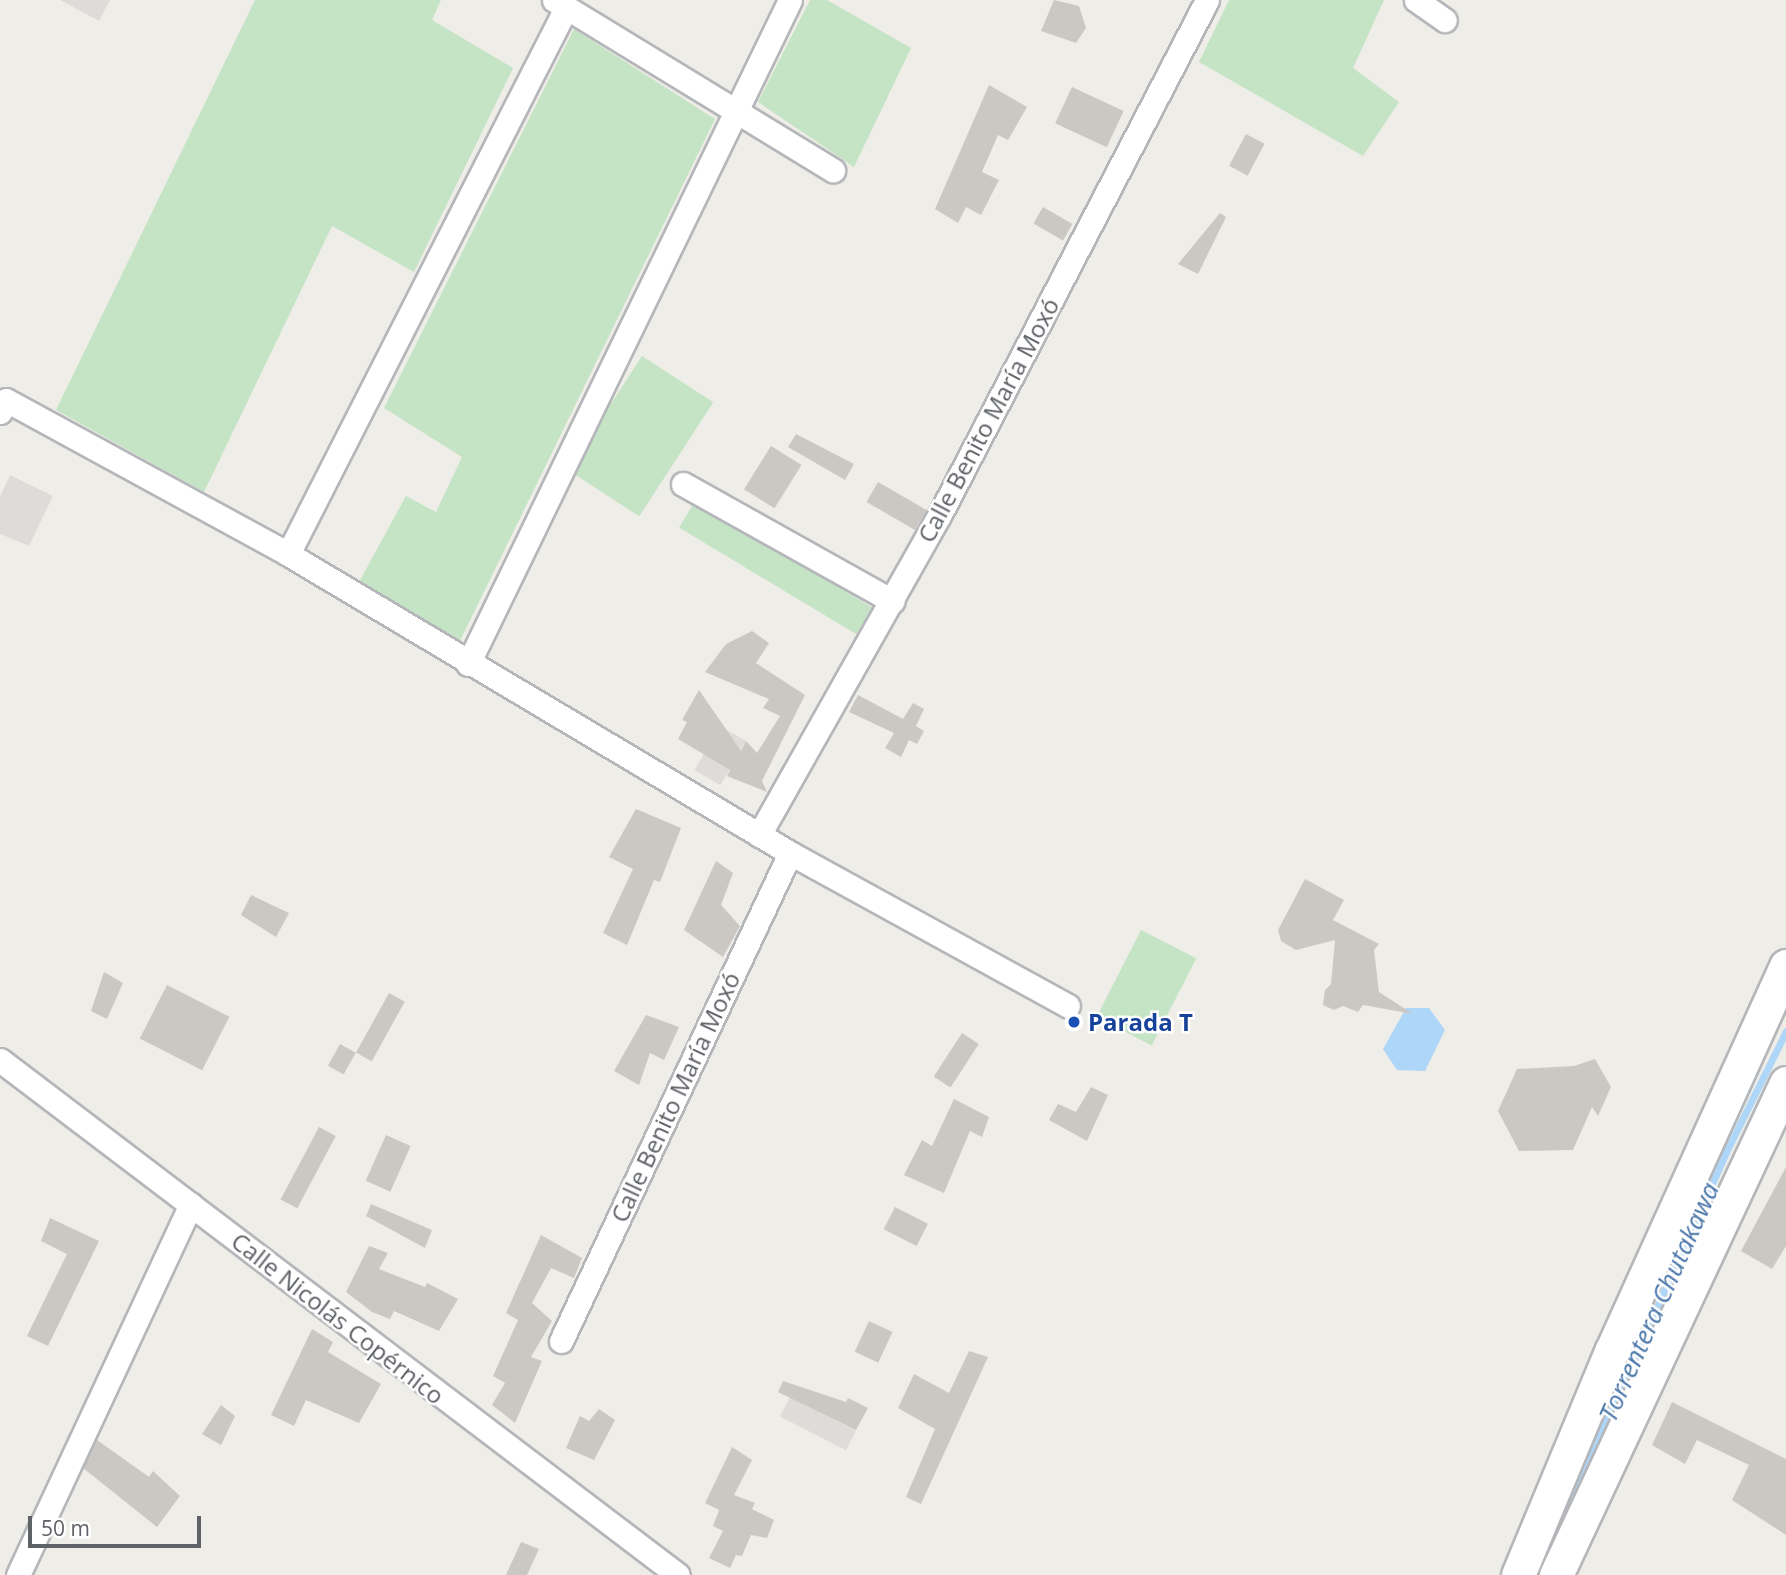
<!DOCTYPE html>
<meta charset="utf-8">
<style>
body{margin:0}
#map{position:relative;width:1786px;height:1575px;overflow:hidden;background:#efede7;font-family:"Open Sans",sans-serif}
div>[style]{position:absolute}
.industrial>*{inset:0;background:#dedcd9;transform-origin:0 0}
.green>*{inset:0;background:#c5e4c6;transform-origin:0 0}
.water>*{inset:0;background:#add6f8}
.stream>*{height:7px;margin:-3.5px;padding:0 3.5px;transform-origin:3.5px;border-radius:3.5px;background:#add6f8}
.building>*{inset:0;background:#cbc8c4;transform-origin:0 0}
.roads{filter:drop-shadow(2px 0 #b4b6ba) drop-shadow(-2px 0 #b4b6ba) drop-shadow(0 2px #b4b6ba) drop-shadow(0 -2px #b4b6ba)}
.street>*{height:23px;margin:-11.5px;padding:0 11.5px;transform-origin:11.5px;border-radius:11.5px;background:#fff}
.secondary>*{height:33px;margin:-16.5px;padding:0 16.5px;transform-origin:16.5px;border-radius:16.5px;background:#fff}
.dots>*{width:19px;height:19px;translate:-50% -50%;box-sizing:border-box;border:4px solid #fff;border-radius:50%}
span{translate:-50% -50%;white-space:nowrap;text-align:center;line-height:1.15;-webkit-text-stroke:5px #fff;paint-order:stroke}
.street-label{font-size:24px;color:#5e6166}
.transit-label{font-size:24px;color:#164399;font-weight:700}
.left{translate:0 -50%;text-align:left}
.water-label{font-size:26px;color:#4b77a9;font-style:italic}
.scale{position:absolute;left:28px;top:1516px;width:173px;height:32px;box-sizing:border-box;border:4px solid #5e6166;border-top:0;padding-left:9px;font-size:21px;line-height:24px;white-space:nowrap;color:#5e6166;-webkit-text-stroke:5px #fff;paint-order:stroke}
</style>
<div id="map">
<div class="industrial">
<div style="clip-path:polygon(60px 0,110px 0,99px 21px)"></div>
<div style="clip-path:polygon(10px 475px,53px 496px,29px 546px,0 534px,0 497px)"></div>
<div style="left:720px;top:726px;width:30px;height:51px;rotate:30deg"></div>
<div style="left:790px;top:1397px;width:74px;height:22px;rotate:27deg"></div>
</div>
<div class="green">
<div style="clip-path:polygon(255px 0,441px 0,432px 20px,513px 68px,414px 272px,332px 226px,204px 492px,56px 410px)"></div>
<div style="clip-path:polygon(810px 0,827px 0,911px 48px,854px 167px,758px 102px)"></div>
<div style="clip-path:polygon(1229px 0,1384px 0,1353px 68px,1399px 102px,1363px 156px,1199px 62px)"></div>
<div style="clip-path:polygon(574px 29px,715px 119px,459px 643px,359px 582px,406px 496px,436px 512px,462px 457px,384px 408px)"></div>
<div style="left:642px;top:356px;width:85px;height:136px;rotate:33deg"></div>
<div style="left:695px;top:501px;width:207px;height:31px;rotate:31deg"></div>
<div style="left:1141px;top:930px;width:62px;height:98px;rotate:27deg"></div>
</div>
<div class="water">
<div style="clip-path:polygon(1406px 1008px,1429px 1008px,1445px 1030px,1425px 1071px,1397px 1070px,1383px 1049px)"></div>
</div>
<div class="stream">
<div style="left:1537px;top:1575px;width:472px;rotate:-65.9deg"></div>
<div style="left:1730px;top:1144px;width:126px;rotate:-63.6deg"></div>
</div>
<div class="building">
<div style="clip-path:polygon(1054px 0,1079px 6px,1086px 28px,1076px 43px,1041px 31px)"></div>
<div style="clip-path:polygon(989px 85px,1027px 107px,1008px 140px,998px 135px,982px 172px,999px 180px,981px 215px,966px 207px,958px 223px,935px 209px)"></div>
<div style="left:1072px;top:87px;width:57px;height:40px;rotate:25deg"></div>
<div style="left:1246px;top:134px;width:21px;height:36px;rotate:28deg"></div>
<div style="left:1043px;top:207px;width:34px;height:19px;rotate:30deg"></div>
<div style="clip-path:polygon(1220px 213px,1226px 217px,1198px 274px,1178px 264px)"></div>
<div style="clip-path:polygon(796px 434px,854px 464px,845px 480px,788px 447px)"></div>
<div style="left:771px;top:446px;width:36px;height:51px;rotate:32deg"></div>
<div style="left:878px;top:482px;width:56px;height:23px;rotate:30deg"></div>
<div style="clip-path:polygon(752px 631px,769px 643px,756px 663px,805px 695px,762px 781px,767px 792px,727px 776px,730px 770px,678px 739px,687px 722px,682px 720px,699px 690px,741px 751px,746px 741px,757px 753px,780px 716px,763px 708px,769px 699px,705px 672px,726px 644px)"></div>
<div style="clip-path:polygon(858px 695px,903px 719px,913px 703px,924px 709px,916px 726px,924px 731px,917px 744px,909px 740px,901px 757px,885px 748px,894px 733px,849px 712px)"></div>
<div style="clip-path:polygon(636px 809px,681px 828px,660px 882px,654px 880px,627px 945px,603px 933px,633px 869px,609px 857px)"></div>
<div style="clip-path:polygon(716px 861px,733px 873px,721px 905px,740px 926px,723px 957px,684px 930px)"></div>
<div style="clip-path:polygon(1305px 879px,1344px 900px,1333px 920px,1379px 944px,1374px 950px,1379px 992px,1413px 1014px,1363px 1005px,1358px 1012px,1343px 1006px,1334px 1010px,1323px 1005px,1325px 990px,1331px 984px,1335px 940px,1296px 950px,1281px 941px,1278px 930px)"></div>
<div style="clip-path:polygon(251px 895px,289px 913px,276px 937px,241px 915px)"></div>
<div style="clip-path:polygon(104px 972px,123px 983px,107px 1019px,91px 1011px)"></div>
<div style="left:167px;top:985px;width:70px;height:60px;rotate:27deg"></div>
<div style="left:389px;top:993px;width:18px;height:68px;rotate:29deg"></div>
<div style="clip-path:polygon(646px 1015px,679px 1027px,664px 1060px,650px 1053px,639px 1085px,614px 1071px)"></div>
<div style="left:962px;top:1033px;width:20px;height:52px;rotate:33deg"></div>
<div style="left:340px;top:1044px;width:18px;height:25px;rotate:29deg"></div>
<div style="clip-path:polygon(1595px 1059px,1611px 1087px,1598px 1116px,1592px 1107px,1573px 1150px,1519px 1151px,1498px 1111px,1517px 1069px,1574px 1066px)"></div>
<div style="clip-path:polygon(1091px 1087px,1108px 1095px,1087px 1141px,1049px 1120px,1058px 1104px,1076px 1112px)"></div>
<div style="clip-path:polygon(954px 1099px,989px 1117px,982px 1137px,970px 1131px,944px 1193px,904px 1175px,922px 1140px,932px 1146px)"></div>
<div style="left:319px;top:1127px;width:19px;height:82px;rotate:28deg"></div>
<div style="left:386px;top:1135px;width:27px;height:50px;rotate:24deg"></div>
<div style="clip-path:polygon(1786px 1167px,1786px 1246px,1772px 1269px,1741px 1251px)"></div>
<div style="clip-path:polygon(371px 1204px,432px 1230px,425px 1248px,366px 1216px)"></div>
<div style="left:895px;top:1207px;width:37px;height:25px;rotate:27deg"></div>
<div style="clip-path:polygon(50px 1218px,99px 1241px,48px 1346px,27px 1336px,67px 1254px,41px 1241px)"></div>
<div style="clip-path:polygon(541px 1235px,582px 1258px,574px 1278px,551px 1268px,532px 1303px,552px 1321px,531px 1357px,542px 1361px,515px 1423px,492px 1405px,505px 1383px,493px 1376px,518px 1320px,506px 1313px)"></div>
<div style="clip-path:polygon(369px 1246px,388px 1253px,379px 1269px,425px 1287px,427px 1283px,458px 1299px,439px 1331px,394px 1311px,390px 1319px,372px 1312px,346px 1292px)"></div>
<div style="left:869px;top:1321px;width:26px;height:34px;rotate:25deg"></div>
<div style="clip-path:polygon(312px 1329px,333px 1342px,328px 1352px,381px 1384px,359px 1423px,306px 1400px,294px 1426px,271px 1415px)"></div>
<div style="clip-path:polygon(969px 1351px,988px 1357px,921px 1504px,906px 1497px,935px 1429px,898px 1408px,914px 1374px,949px 1393px)"></div>
<div style="clip-path:polygon(783px 1381px,846px 1402px,848px 1398px,868px 1408px,856px 1430px,778px 1392px)"></div>
<div style="clip-path:polygon(1672px 1402px,1786px 1459px,1786px 1535px,1732px 1500px,1749px 1465px,1697px 1440px,1685px 1464px,1652px 1445px)"></div>
<div style="clip-path:polygon(221px 1405px,235px 1416px,221px 1445px,202px 1434px)"></div>
<div style="clip-path:polygon(599px 1409px,615px 1420px,594px 1460px,566px 1448px,580px 1416px,589px 1421px)"></div>
<div style="clip-path:polygon(97px 1440px,149px 1477px,153px 1471px,180px 1496px,157px 1527px,83px 1468px)"></div>
<div style="clip-path:polygon(732px 1447px,752px 1460px,734px 1495px,755px 1503px,752px 1509px,774px 1520px,767px 1538px,751px 1535px,742px 1556px,736px 1555px,730px 1568px,709px 1558px,723px 1531px,713px 1526px,719px 1510px,705px 1503px)"></div>
<div style="clip-path:polygon(521px 1542px,539px 1549px,527px 1575px,506px 1575px)"></div>
</div>
<div class="roads">
<div class="street">
<div style="left:554px;top:0;width:327px;rotate:31.4deg"></div>
<div style="left:1416px;top:0;width:35px;rotate:35deg"></div>
<div style="left:0;top:412px;width:13px;rotate:-63deg"></div>
<div style="left:6px;top:400px;width:321px;rotate:28.6deg"></div>
<div style="left:288px;top:554px;width:584px;rotate:30.78deg"></div>
<div style="left:790px;top:853px;width:317px;rotate:28.8deg"></div>
<div style="left:683px;top:484px;width:240px;rotate:29.2deg"></div>
<div style="left:288px;top:554px;width:613px;rotate:-63.02deg"></div>
<div style="left:468px;top:664px;width:738px;rotate:-64.13deg"></div>
<div style="left:759px;top:835px;width:366px;rotate:-60.6deg"></div>
<div style="left:939px;top:516px;width:581px;rotate:-62.55deg"></div>
<div style="left:0;top:1060px;width:851px;rotate:37.22deg"></div>
<div style="left:561px;top:1341px;width:539px;rotate:-64.86deg"></div>
<div style="left:18px;top:1575px;width:409px;rotate:-65deg"></div>
</div>
<div class="secondary">
<div style="left:1518px;top:1575px;width:242px;rotate:-67.4deg"></div>
<div style="left:1611px;top:1352px;width:424px;rotate:-65.6deg"></div>
<div style="left:1556px;top:1575px;width:543px;rotate:-64.94deg"></div>
</div>
</div>
<div class="dots">
<div style="left:1074px;top:1022px;background:#1a4fb4"></div>
</div>
<div class="street-label">
<span style="left:988px;top:420px;rotate:-62deg">Calle Benito María Moxó</span>
<span style="left:675px;top:1097px;rotate:-65deg">Calle Benito María Moxó</span>
<span style="left:338px;top:1318px;rotate:38deg">Calle Nicolás Copérnico</span>
</div>
<div class="transit-label">
<span class="left" style="left:1088px;top:1022px">Parada T</span>
</div>
<div class="water-label">
<span style="left:1659px;top:1302px;rotate:-66deg">Torrentera Chutakawa</span>
</div>
<div class="scale">50 m</div>
</div>
